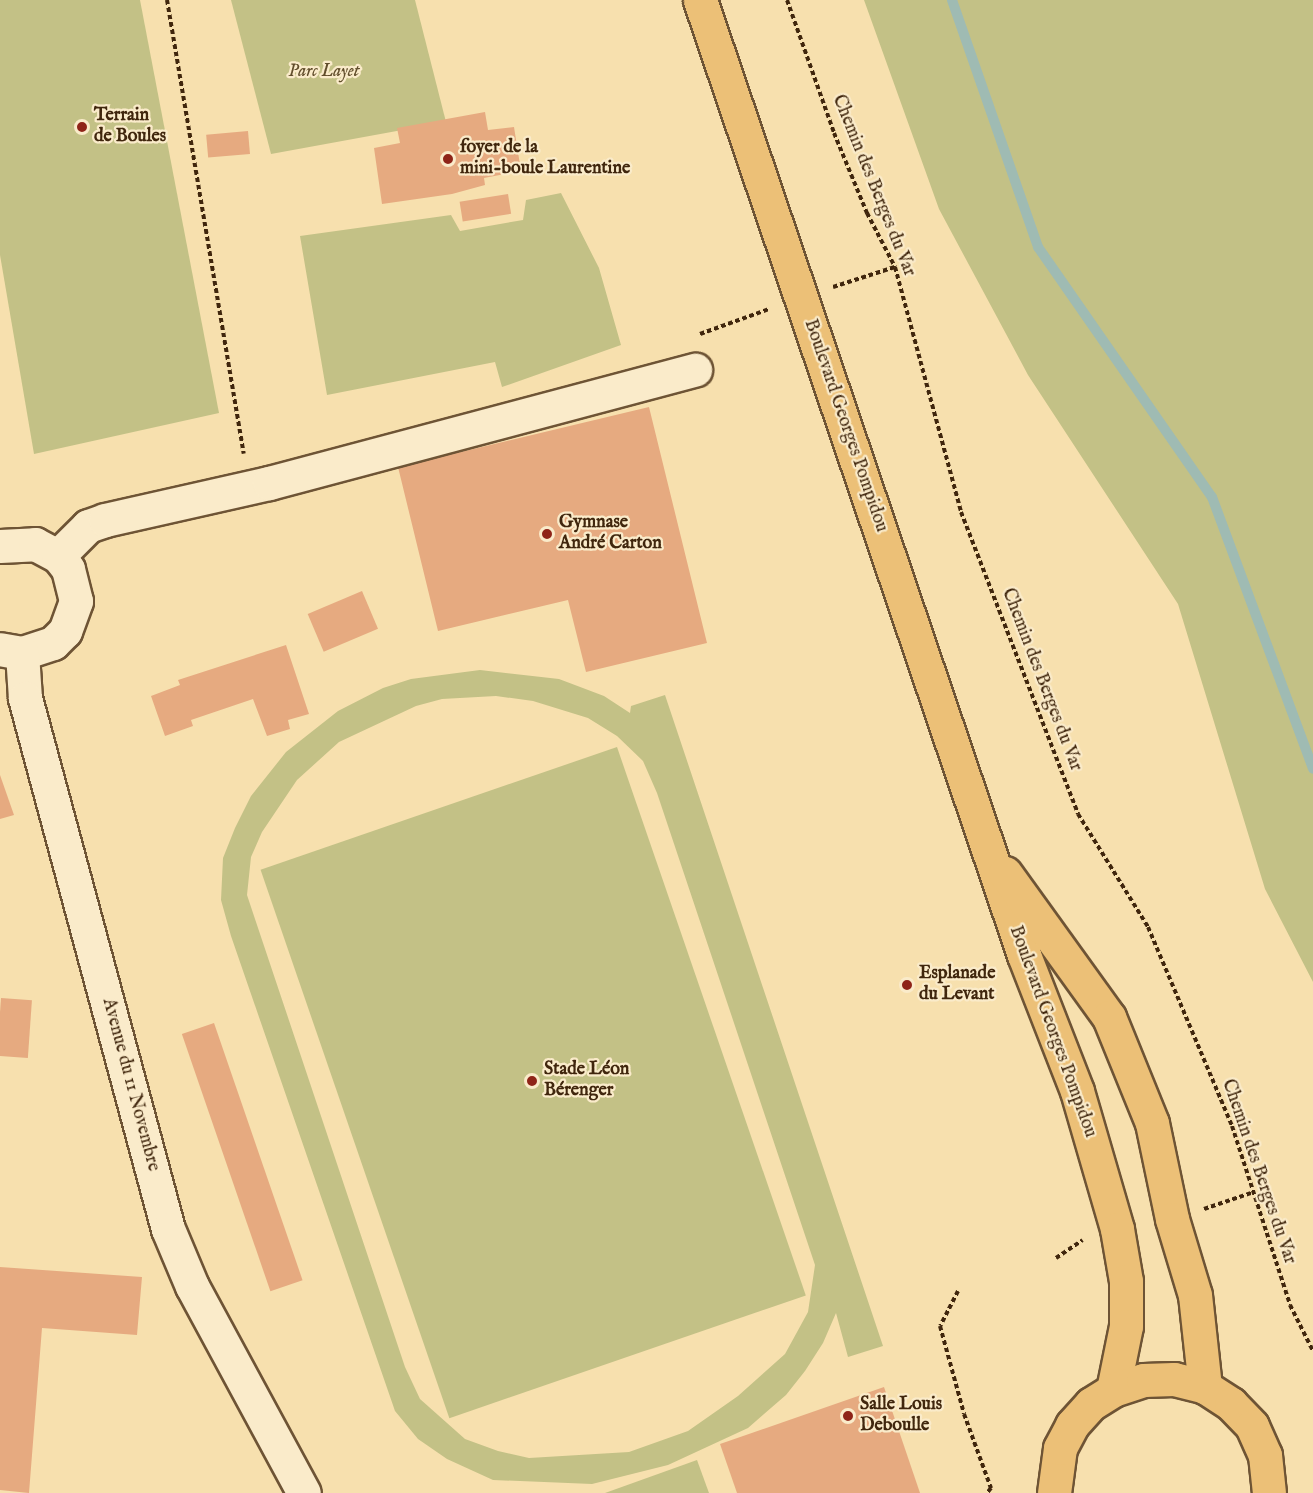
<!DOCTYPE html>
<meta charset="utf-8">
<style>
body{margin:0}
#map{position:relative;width:1313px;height:1493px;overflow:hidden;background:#f7e0ae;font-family:"IM FELL English",serif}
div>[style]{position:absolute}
.green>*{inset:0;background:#c3c186;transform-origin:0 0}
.stream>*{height:10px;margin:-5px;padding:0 5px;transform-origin:5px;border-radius:5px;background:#9fbbb3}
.building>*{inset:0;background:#e6aa80;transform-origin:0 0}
.path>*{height:4px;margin-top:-2px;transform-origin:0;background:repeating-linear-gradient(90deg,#40260d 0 4.5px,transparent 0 7.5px)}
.roads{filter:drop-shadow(2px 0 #6e5435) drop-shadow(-2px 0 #6e5435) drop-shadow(0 2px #6e5435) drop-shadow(0 -2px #6e5435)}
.minor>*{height:33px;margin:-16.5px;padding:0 16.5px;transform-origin:16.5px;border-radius:16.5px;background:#faebca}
.major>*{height:33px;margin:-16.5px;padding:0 16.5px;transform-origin:16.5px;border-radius:16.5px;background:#ecc077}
.dots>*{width:16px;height:16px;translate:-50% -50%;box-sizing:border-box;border:3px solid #faebca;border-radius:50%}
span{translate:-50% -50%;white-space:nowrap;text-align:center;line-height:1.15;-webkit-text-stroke:4.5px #faebca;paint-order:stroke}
.park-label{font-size:18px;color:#614d2b;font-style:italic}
.poi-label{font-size:18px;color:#40260d;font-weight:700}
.left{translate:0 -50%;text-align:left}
.street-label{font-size:18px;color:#40260d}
</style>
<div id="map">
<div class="green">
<div style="clip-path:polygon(0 0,140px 0,219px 413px,34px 454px,0 255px)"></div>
<div style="clip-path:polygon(231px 0,415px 0,446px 122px,271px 154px)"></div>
<div style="clip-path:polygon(864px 0,1313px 0,1313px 982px,1265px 889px,1178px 604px,1028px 375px,939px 209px)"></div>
<div style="clip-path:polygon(561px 193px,599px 268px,621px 345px,502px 387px,495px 362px,327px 395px,300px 236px,451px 215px,460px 231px,523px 220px,526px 200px)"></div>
<div style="clip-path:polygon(evenodd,480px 670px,559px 679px,604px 696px,630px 713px,631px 706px,665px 695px,883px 1346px,848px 1357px,836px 1313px,823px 1343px,805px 1371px,786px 1395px,748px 1428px,668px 1465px,592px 1484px,493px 1480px,447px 1459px,418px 1439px,395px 1411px,231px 936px,221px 900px,223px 858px,235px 828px,251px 796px,286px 752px,338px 711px,383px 688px,411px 679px,480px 670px,496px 696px,533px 701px,588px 718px,617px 736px,643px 761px,657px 793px,815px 1265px,808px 1312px,785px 1354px,738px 1396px,688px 1431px,629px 1452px,529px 1458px,498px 1451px,465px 1439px,420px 1399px,405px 1367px,247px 895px,251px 857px,262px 832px,297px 780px,339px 742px,416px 706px,442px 699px,496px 696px)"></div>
<div style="left:617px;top:747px;width:580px;height:377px;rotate:71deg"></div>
<div style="clip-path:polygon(697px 1460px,709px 1493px,605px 1493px)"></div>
</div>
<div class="stream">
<div style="left:952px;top:0;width:262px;rotate:70.8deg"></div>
<div style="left:1038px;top:247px;width:305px;rotate:55.2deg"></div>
<div style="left:1212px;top:497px;width:290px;rotate:69.6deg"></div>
</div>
<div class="building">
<div style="clip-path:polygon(485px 112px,488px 130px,514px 127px,521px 171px,484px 178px,485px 185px,452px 194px,382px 204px,374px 148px,400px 143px,397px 128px)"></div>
<div style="left:248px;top:131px;width:23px;height:42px;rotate:85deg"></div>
<div style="left:508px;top:194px;width:20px;height:49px;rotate:81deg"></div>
<div style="clip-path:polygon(649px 407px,707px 643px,586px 672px,568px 600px,438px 631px,398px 467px)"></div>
<div style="left:362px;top:591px;width:41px;height:59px;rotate:67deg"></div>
<div style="clip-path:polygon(286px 645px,309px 714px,288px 720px,290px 729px,267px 736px,253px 699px,191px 720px,193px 726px,165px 736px,151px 696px,180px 685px,178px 680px)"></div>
<div style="clip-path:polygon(0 775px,14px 815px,0 819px)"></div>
<div style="left:1px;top:998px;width:31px;height:58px;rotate:4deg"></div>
<div style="left:214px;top:1023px;width:272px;height:34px;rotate:71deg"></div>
<div style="clip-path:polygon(0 1267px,142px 1277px,137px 1335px,42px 1328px,29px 1493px,0 1490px)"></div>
<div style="clip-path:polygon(884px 1387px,920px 1493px,737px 1493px,720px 1444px)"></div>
</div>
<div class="path">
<div style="left:167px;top:0;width:460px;rotate:80.4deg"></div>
<div style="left:787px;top:0;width:141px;rotate:70.5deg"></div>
<div style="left:834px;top:133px;width:87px;rotate:67.6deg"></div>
<div style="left:867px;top:213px;width:61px;rotate:62.6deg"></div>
<div style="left:895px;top:267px;width:254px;rotate:74.9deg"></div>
<div style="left:961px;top:512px;width:324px;rotate:68.8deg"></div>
<div style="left:1078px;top:814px;width:133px;rotate:58.2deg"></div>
<div style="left:1148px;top:927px;width:216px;rotate:67.1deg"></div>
<div style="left:1232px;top:1126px;width:188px;rotate:72deg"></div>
<div style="left:1290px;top:1305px;width:51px;rotate:63.4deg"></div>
<div style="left:833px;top:287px;width:65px;rotate:-17.9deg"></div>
<div style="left:700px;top:334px;width:73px;rotate:-19.9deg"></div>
<div style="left:1204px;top:1209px;width:50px;rotate:-18.8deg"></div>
<div style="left:1056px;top:1258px;width:32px;rotate:-34deg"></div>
<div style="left:958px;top:1291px;width:39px;rotate:117deg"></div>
<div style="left:940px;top:1326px;width:91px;rotate:74.7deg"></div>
<div style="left:964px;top:1414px;width:79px;rotate:70deg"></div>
<div style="left:991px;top:1488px;width:6px;rotate:129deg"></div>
</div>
<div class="roads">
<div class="minor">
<div style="left:0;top:546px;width:35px;rotate:-3deg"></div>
<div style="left:35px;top:544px;width:26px;rotate:28deg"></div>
<div style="left:58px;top:556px;width:16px;rotate:52deg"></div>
<div style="left:68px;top:569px;width:33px;rotate:76deg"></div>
<div style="left:76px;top:601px;width:32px;rotate:110deg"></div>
<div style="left:65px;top:631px;width:17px;rotate:135deg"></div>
<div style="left:53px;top:643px;width:33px;rotate:162deg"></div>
<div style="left:22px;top:653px;width:22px;rotate:-170deg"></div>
<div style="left:58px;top:556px;width:42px;rotate:-45deg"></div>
<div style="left:88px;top:526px;width:18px;rotate:-19deg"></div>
<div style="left:105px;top:520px;width:168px;rotate:-12.7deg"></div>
<div style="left:269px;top:483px;width:441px;rotate:-14.9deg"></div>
<div style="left:22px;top:653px;width:45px;rotate:86.2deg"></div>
<div style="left:25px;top:698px;width:550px;rotate:74.93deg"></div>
<div style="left:168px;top:1229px;width:62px;rotate:67.2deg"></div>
<div style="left:192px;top:1286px;width:235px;rotate:61.6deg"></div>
</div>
<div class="major">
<div style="left:700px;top:0;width:1008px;rotate:71.26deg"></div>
<div style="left:1024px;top:955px;width:146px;rotate:68.7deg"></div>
<div style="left:1077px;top:1091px;width:144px;rotate:73.8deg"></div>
<div style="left:1117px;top:1229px;width:53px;rotate:80.2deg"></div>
<div style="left:1126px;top:1281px;width:45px;rotate:90deg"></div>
<div style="left:1126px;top:1326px;width:65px;rotate:101.5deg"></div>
<div style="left:1005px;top:873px;width:178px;rotate:54.2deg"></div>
<div style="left:1109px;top:1017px;width:114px;rotate:67.9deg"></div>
<div style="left:1152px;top:1123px;width:98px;rotate:78.2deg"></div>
<div style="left:1172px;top:1219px;width:79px;rotate:73.2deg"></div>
<div style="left:1195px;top:1295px;width:93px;rotate:83.8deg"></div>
<div style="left:1054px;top:1493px;width:45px;rotate:-82.4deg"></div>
<div style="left:1060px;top:1448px;width:26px;rotate:-62deg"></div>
<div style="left:1072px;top:1425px;width:28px;rotate:-48deg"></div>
<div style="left:1091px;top:1404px;width:26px;rotate:-32deg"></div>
<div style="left:1113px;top:1390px;width:32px;rotate:-18deg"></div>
<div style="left:1143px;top:1380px;width:31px;rotate:-2deg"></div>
<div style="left:1174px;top:1379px;width:32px;rotate:14deg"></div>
<div style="left:1205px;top:1387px;width:31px;rotate:33deg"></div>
<div style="left:1231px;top:1404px;width:30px;rotate:46deg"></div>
<div style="left:1252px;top:1426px;width:32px;rotate:66deg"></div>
<div style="left:1265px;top:1455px;width:38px;rotate:84deg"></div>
</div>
</div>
<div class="dots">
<div style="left:82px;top:127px;background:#8f2418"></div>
<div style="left:448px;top:159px;background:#8f2418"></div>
<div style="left:547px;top:534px;background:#8f2418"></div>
<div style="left:907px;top:985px;background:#8f2418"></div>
<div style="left:532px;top:1081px;background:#8f2418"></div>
<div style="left:848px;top:1416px;background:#8f2418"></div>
</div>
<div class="park-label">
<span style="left:324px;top:72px">Parc Layet</span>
</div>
<div class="poi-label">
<span class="left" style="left:94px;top:127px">Terrain<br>de Boules</span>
<span class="left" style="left:460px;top:159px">foyer de la<br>mini-boule Laurentine</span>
<span class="left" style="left:559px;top:534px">Gymnase<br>André Carton</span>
<span class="left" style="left:919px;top:985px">Esplanade<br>du Levant</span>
<span class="left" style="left:544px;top:1081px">Stade Léon<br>Bérenger</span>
<span class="left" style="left:860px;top:1416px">Salle Louis<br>Deboulle</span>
</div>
<div class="street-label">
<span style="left:873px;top:186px;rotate:68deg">Chemin des Berges du Var</span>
<span style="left:845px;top:426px;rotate:71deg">Boulevard Georges Pompidou</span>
<span style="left:1041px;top:680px;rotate:69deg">Chemin des Berges du Var</span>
<span style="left:1052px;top:1032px;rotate:70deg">Boulevard Georges Pompidou</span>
<span style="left:130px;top:1085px;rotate:75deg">Avenue du 11 Novembre</span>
<span style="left:1258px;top:1172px;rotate:71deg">Chemin des Berges du Var</span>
</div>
</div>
